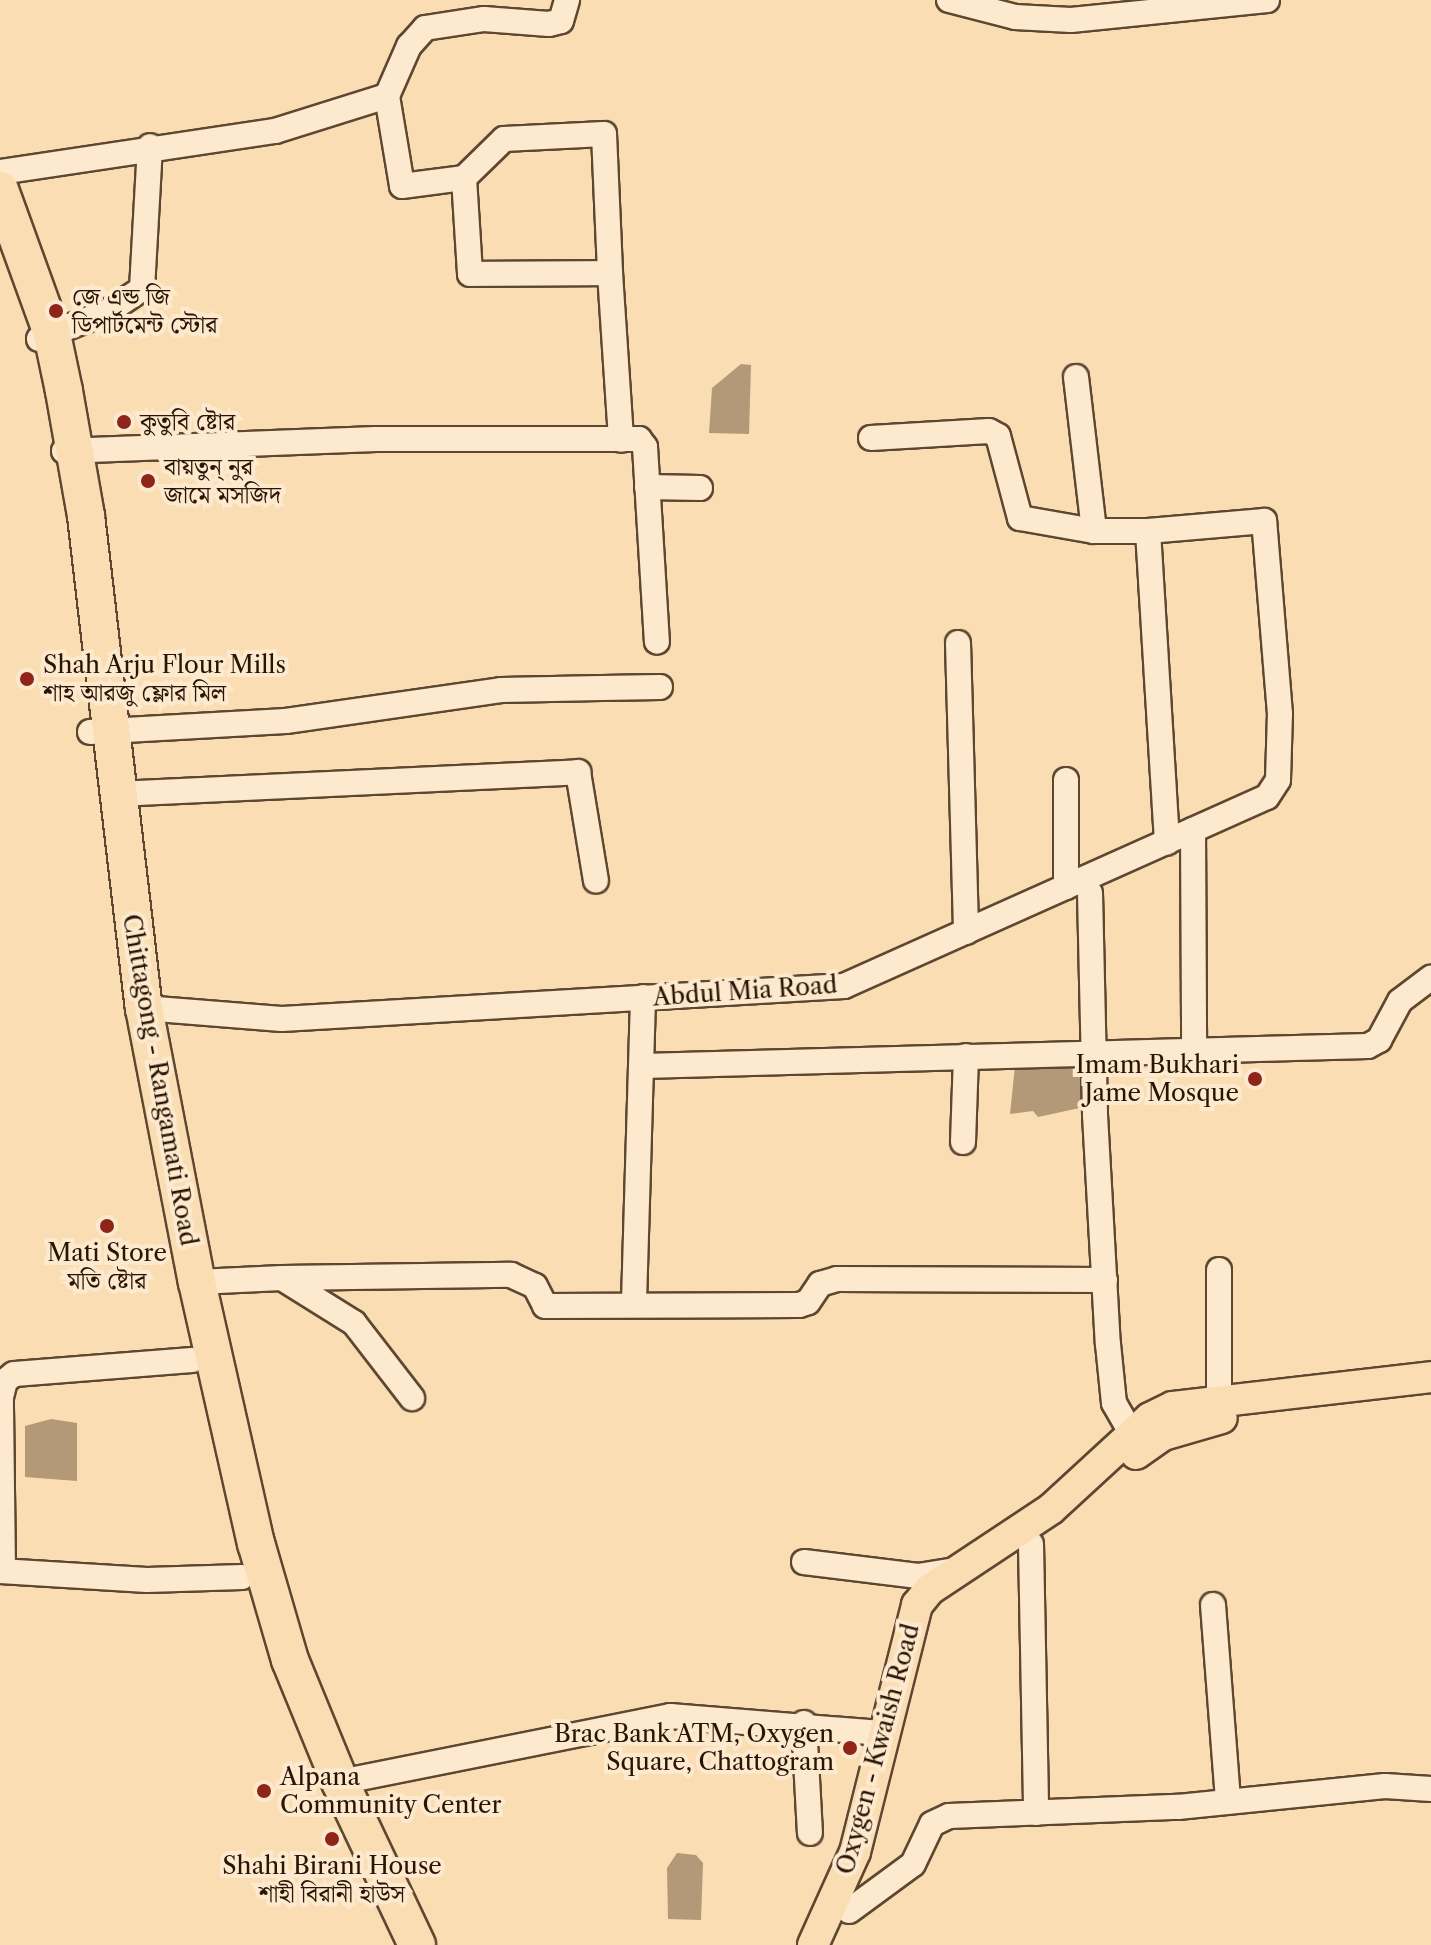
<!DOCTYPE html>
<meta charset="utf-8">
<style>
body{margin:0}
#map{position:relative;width:1431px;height:1945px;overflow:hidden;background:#faddb3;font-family:"Libre Caslon Text","Noto Serif Bengali",serif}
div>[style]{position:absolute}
.water>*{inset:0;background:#b39978}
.roads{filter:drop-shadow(2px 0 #5e4730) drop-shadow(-2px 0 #5e4730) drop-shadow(0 2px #5e4730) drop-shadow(0 -2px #5e4730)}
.minor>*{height:24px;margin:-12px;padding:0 12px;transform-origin:12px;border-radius:12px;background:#fce9ce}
.major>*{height:30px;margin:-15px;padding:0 15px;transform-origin:15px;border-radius:15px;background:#faddb3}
.highway>*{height:36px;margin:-18px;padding:0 18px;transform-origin:18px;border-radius:18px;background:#faddb3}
.dots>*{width:22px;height:22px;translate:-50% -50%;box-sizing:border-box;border:4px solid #fce9ce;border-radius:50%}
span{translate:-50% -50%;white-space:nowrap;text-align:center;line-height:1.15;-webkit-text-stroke:8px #fce9ce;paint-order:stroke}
.poi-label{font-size:24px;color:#2a1505}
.left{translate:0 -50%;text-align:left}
.right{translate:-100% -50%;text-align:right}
.street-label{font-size:24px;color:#2a1505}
</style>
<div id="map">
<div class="water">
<div style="clip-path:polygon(741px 364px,751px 365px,749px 434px,709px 433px,712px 388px)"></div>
<div style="clip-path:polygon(1088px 1065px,1089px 1106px,1038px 1117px,1033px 1111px,1010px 1114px,1015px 1066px)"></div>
<div style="clip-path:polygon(51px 1419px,77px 1423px,77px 1481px,25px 1477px,25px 1426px)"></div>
<div style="clip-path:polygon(677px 1853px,696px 1855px,703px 1863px,701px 1920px,668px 1919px,667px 1868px)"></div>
</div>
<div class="roads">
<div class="minor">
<div style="left:949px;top:0;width:68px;rotate:14.4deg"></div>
<div style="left:1015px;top:17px;width:56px;rotate:3.1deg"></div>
<div style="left:1071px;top:20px;width:197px;rotate:-5.8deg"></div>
<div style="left:387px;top:96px;width:91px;rotate:80.5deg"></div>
<div style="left:402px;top:186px;width:63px;rotate:-7.4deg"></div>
<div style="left:464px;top:178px;width:96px;rotate:86.4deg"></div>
<div style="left:470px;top:274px;width:140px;rotate:-0.4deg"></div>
<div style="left:610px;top:273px;width:167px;rotate:86.2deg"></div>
<div style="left:0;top:172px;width:278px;rotate:-8.5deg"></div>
<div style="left:275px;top:131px;width:117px;rotate:-17.4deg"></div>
<div style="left:387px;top:96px;width:55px;rotate:-66.3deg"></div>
<div style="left:409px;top:46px;width:24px;rotate:-48deg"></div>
<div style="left:425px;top:28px;width:60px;rotate:-8.7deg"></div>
<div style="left:484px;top:19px;width:65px;rotate:4.4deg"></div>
<div style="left:549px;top:24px;width:12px;rotate:-14deg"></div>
<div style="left:561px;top:21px;width:22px;rotate:-74deg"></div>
<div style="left:464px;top:178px;width:56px;rotate:-44.3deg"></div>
<div style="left:504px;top:139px;width:100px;rotate:-2.9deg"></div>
<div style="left:604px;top:134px;width:139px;rotate:87.5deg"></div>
<div style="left:39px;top:339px;width:75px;rotate:-21.8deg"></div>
<div style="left:109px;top:311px;width:40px;rotate:-34deg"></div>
<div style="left:142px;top:289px;width:143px;rotate:-86.8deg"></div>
<div style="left:1076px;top:377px;width:155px;rotate:83.3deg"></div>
<div style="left:871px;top:438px;width:118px;rotate:-3.4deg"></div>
<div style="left:989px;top:431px;width:10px;rotate:29deg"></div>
<div style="left:998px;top:436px;width:85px;rotate:75deg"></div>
<div style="left:1020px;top:518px;width:75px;rotate:10deg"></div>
<div style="left:1094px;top:531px;width:54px"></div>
<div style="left:1148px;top:531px;width:312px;rotate:86.5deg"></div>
<div style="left:64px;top:451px;width:312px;rotate:-2.2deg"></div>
<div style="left:376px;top:439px;width:263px"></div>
<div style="left:639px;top:439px;width:10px;rotate:53deg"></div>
<div style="left:645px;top:447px;width:195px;rotate:86.5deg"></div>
<div style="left:647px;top:487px;width:53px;rotate:1.1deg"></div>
<div style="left:958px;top:643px;width:289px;rotate:88.4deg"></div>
<div style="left:90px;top:732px;width:196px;rotate:-3.2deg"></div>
<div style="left:286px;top:721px;width:217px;rotate:-8.2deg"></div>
<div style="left:501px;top:690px;width:159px;rotate:-1.1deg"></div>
<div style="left:118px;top:794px;width:461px;rotate:-2.7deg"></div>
<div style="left:578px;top:772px;width:110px;rotate:80.6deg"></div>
<div style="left:1193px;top:830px;width:222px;rotate:89.7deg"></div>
<div style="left:1066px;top:887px;width:107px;rotate:-90deg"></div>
<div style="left:1090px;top:893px;width:222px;rotate:88.7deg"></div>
<div style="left:1095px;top:1115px;width:229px;rotate:86.8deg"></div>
<div style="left:1108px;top:1344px;width:59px;rotate:84.2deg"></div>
<div style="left:1114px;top:1403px;width:36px;rotate:60deg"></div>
<div style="left:144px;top:1008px;width:138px;rotate:4.6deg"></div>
<div style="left:282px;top:1019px;width:563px;rotate:-3.36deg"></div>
<div style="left:844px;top:986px;width:463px;rotate:-24.1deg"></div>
<div style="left:1267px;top:797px;width:20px;rotate:-57deg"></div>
<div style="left:1278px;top:780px;width:66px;rotate:-88.3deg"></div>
<div style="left:1280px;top:714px;width:194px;rotate:-94.7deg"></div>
<div style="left:1264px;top:521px;width:116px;rotate:175.1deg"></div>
<div style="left:643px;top:1066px;width:725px;rotate:-1.58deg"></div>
<div style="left:1368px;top:1046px;width:13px;rotate:-29deg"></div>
<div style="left:1379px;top:1040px;width:44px;rotate:-61.7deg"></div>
<div style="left:1400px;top:1001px;width:39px;rotate:-37deg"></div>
<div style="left:963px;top:1142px;width:86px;rotate:-88deg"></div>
<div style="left:282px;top:1278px;width:229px;rotate:-0.8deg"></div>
<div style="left:511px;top:1275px;width:26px;rotate:25deg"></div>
<div style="left:535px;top:1286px;width:22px;rotate:63deg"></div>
<div style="left:545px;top:1306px;width:254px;rotate:-0.2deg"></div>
<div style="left:799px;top:1305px;width:9px;rotate:-18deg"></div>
<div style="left:808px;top:1302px;width:22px;rotate:-56deg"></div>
<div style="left:820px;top:1284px;width:18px;rotate:-16deg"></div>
<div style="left:837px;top:1279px;width:268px;rotate:0.2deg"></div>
<div style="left:197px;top:1282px;width:85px;rotate:-2.7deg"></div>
<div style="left:282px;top:1278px;width:85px;rotate:32deg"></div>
<div style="left:354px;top:1323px;width:95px;rotate:52.3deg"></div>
<div style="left:634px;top:1302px;width:305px;rotate:-88.3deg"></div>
<div style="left:1219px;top:1398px;width:128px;rotate:-90deg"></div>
<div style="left:1031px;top:1544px;width:269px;rotate:88.9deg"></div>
<div style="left:804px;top:1562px;width:115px;rotate:7deg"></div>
<div style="left:918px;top:1576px;width:39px;rotate:-9deg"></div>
<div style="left:0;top:1571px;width:147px;rotate:3.5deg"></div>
<div style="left:147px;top:1580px;width:95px;rotate:-1.8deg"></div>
<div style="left:3px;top:1571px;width:174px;rotate:-90.7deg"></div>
<div style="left:1px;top:1397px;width:16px;rotate:-76deg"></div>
<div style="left:5px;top:1381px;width:11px;rotate:-38deg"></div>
<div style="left:14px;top:1374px;width:179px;rotate:-4.5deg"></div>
<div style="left:1213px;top:1605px;width:197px;rotate:85.6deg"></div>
<div style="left:804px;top:1723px;width:110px;rotate:86.9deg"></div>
<div style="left:340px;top:1782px;width:337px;rotate:-11.3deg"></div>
<div style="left:670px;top:1716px;width:212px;rotate:4.6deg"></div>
<div style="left:849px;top:1911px;width:79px;rotate:-36.3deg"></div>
<div style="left:913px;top:1864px;width:44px;rotate:-64.6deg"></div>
<div style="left:932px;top:1824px;width:19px;rotate:-25deg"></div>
<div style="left:949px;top:1816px;width:229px;rotate:-2.3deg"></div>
<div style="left:1178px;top:1807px;width:208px;rotate:-5.8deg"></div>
<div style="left:1385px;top:1786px;width:46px;rotate:3.7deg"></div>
</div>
<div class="major">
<div style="left:1136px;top:1454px;width:33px;rotate:-35deg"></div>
<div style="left:1163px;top:1435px;width:61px;rotate:-16.1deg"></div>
<div style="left:813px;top:1945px;width:102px;rotate:-65.7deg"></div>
<div style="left:855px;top:1852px;width:255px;rotate:-75.9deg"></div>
<div style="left:917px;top:1605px;width:19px;rotate:-51deg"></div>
<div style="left:929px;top:1590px;width:146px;rotate:-33.6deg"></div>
<div style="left:1051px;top:1509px;width:134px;rotate:-42.6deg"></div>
<div style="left:1150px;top:1418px;width:25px;rotate:-26deg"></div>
<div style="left:1173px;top:1407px;width:260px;rotate:-6.6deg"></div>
</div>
<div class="highway">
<div style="left:0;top:190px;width:153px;rotate:70.1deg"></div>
<div style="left:52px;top:334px;width:58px;rotate:78.1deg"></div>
<div style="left:64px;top:391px;width:127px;rotate:80deg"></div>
<div style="left:86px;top:516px;width:495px;rotate:83.3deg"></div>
<div style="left:144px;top:1008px;width:279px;rotate:79.1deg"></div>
<div style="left:197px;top:1282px;width:268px;rotate:77.3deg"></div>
<div style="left:256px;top:1543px;width:122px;rotate:73.8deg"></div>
<div style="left:290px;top:1660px;width:132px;rotate:67.7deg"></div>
<div style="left:340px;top:1782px;width:180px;rotate:64.7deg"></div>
</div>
</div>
<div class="dots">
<div style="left:56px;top:311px;background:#8f2418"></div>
<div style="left:124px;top:422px;background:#8f2418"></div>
<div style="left:148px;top:481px;background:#8f2418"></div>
<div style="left:27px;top:679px;background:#8f2418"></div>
<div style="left:1255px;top:1079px;background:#8f2418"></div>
<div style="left:107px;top:1226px;background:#8f2418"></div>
<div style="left:850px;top:1748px;background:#8f2418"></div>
<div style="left:264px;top:1791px;background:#8f2418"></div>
<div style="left:332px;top:1839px;background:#8f2418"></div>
</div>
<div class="poi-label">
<span class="left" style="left:72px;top:311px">জে এন্ড জি<br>ডিপার্টমেন্ট স্টোর</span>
<span class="left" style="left:140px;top:422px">কুতুবি ষ্টোর</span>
<span class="left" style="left:164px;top:481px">বায়তুন্ নুর<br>জামে মসজিদ</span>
<span class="left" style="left:43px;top:679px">Shah Arju Flour Mills<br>শাহ আরজু ফ্লোর মিল</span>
<span class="right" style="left:1239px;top:1079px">Imam Bukhari<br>Jame Mosque</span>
<span style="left:107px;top:1267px">Mati Store<br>মতি ষ্টোর</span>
<span class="right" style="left:834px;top:1748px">Brac Bank ATM, Oxygen<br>Square, Chattogram</span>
<span class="left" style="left:280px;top:1791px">Alpana<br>Community Center</span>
<span style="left:332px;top:1880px">Shahi Birani House<br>শাহী বিরানী হাউস</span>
</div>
<div class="street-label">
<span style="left:745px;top:991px;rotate:-4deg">Abdul Mia Road</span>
<span style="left:160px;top:1080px;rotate:80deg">Chittagong - Rangamati Road</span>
<span style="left:878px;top:1749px;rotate:-75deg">Oxygen - Kwaish Road</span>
</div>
</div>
